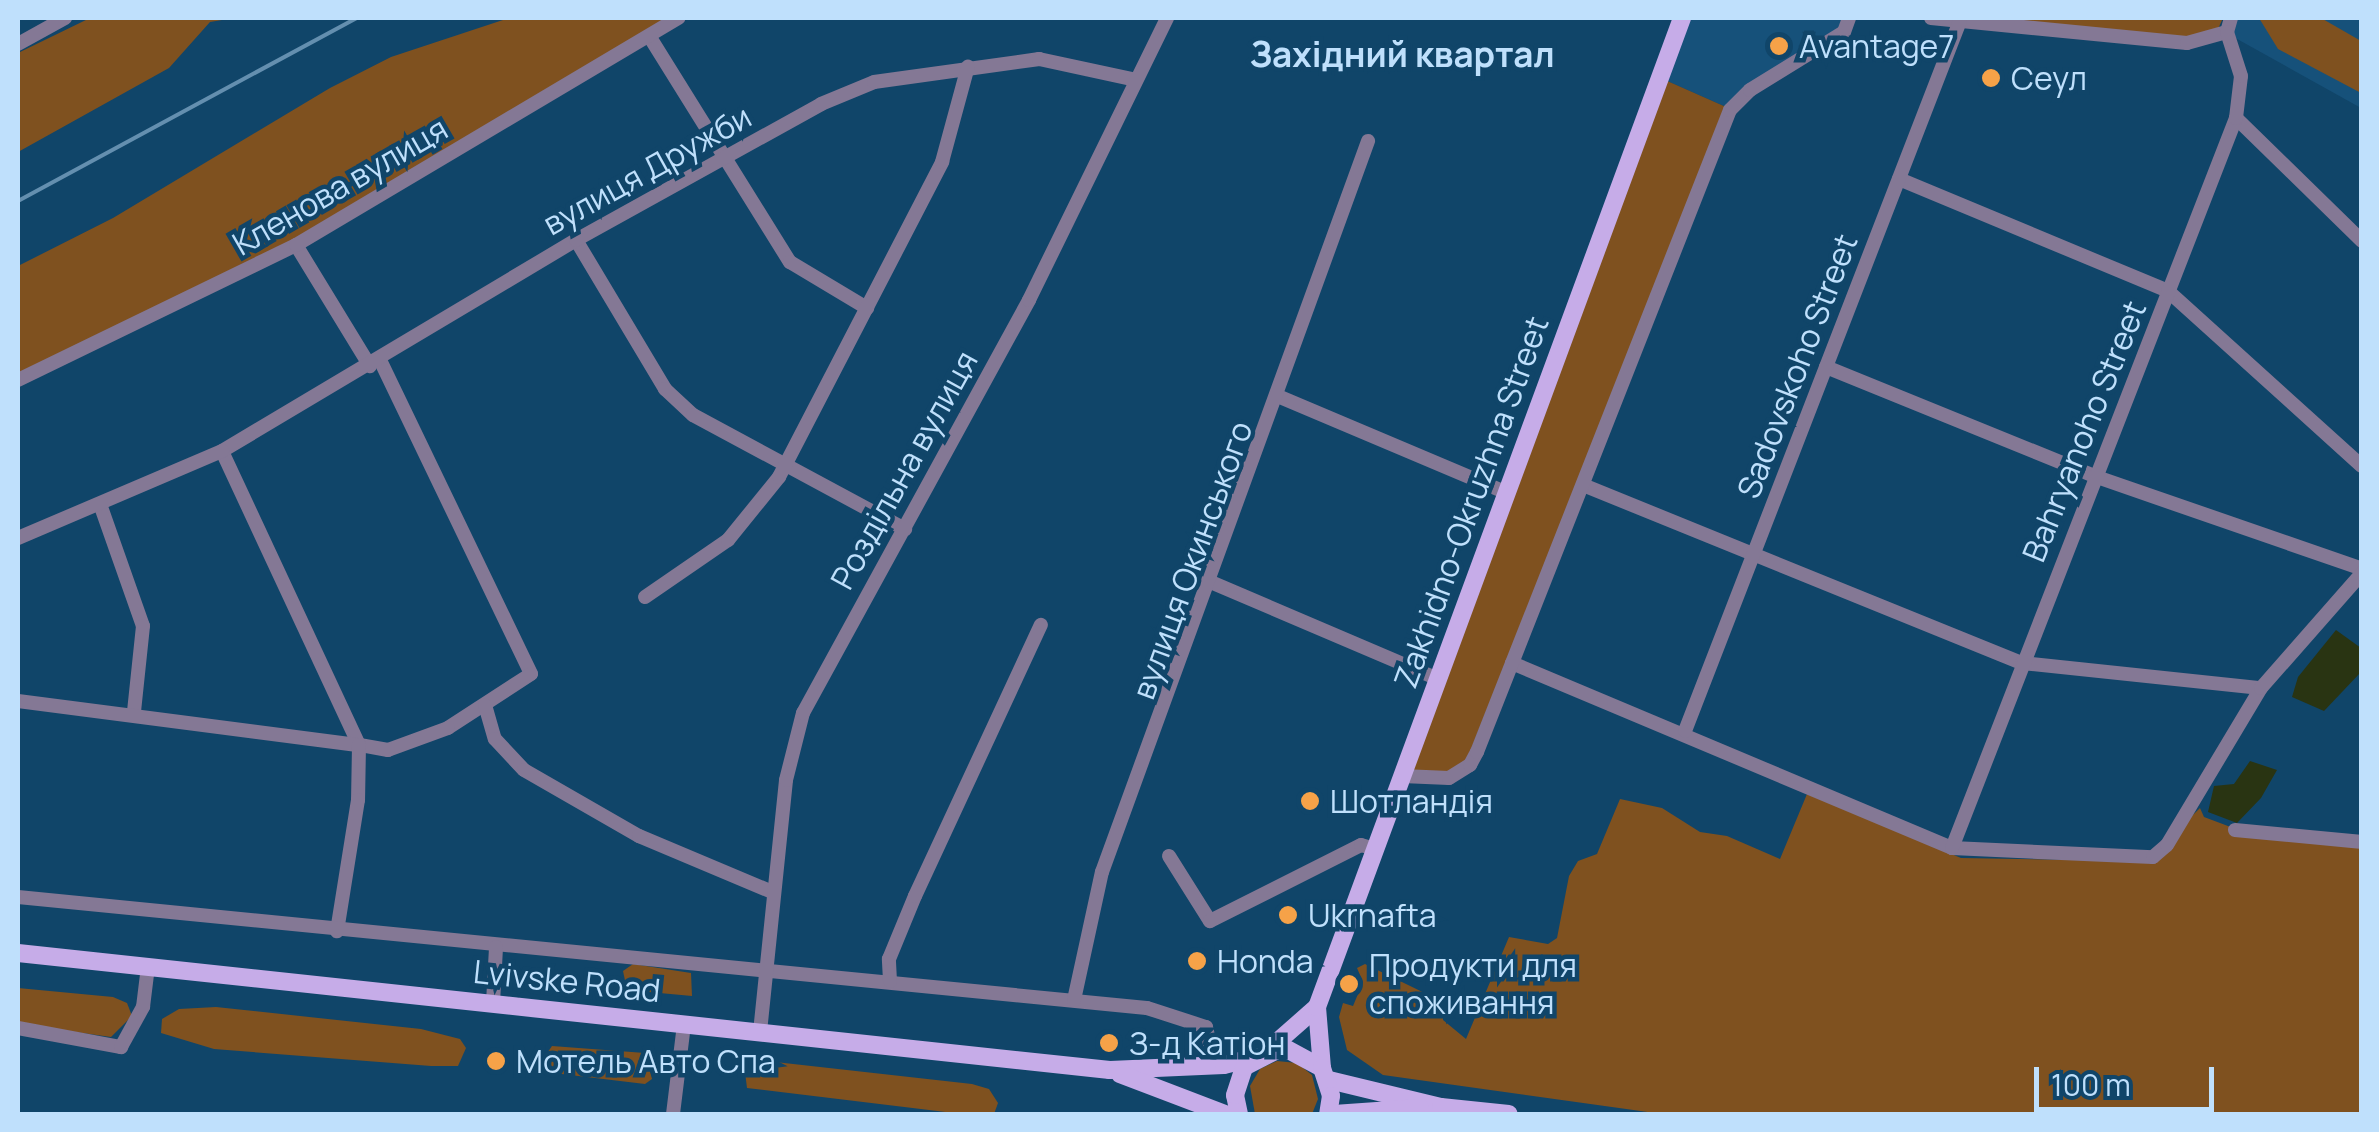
<!DOCTYPE html>
<meta charset="utf-8">
<style>
body{margin:0}
#map{position:relative;width:2379px;height:1132px;overflow:hidden;background:#104569;font-family:Manrope,sans-serif}
div>[style]{position:absolute}
.built>*{inset:0;background:#16517a}
.green>*{inset:0;background:#7f511f}
.water>*{inset:0;background:#293412}
.minor>*{height:14px;margin:-7px;padding:0 7px;transform-origin:7px;border-radius:7px;background:#847895}
.major>*{height:18px;margin:-9px;padding:0 9px;transform-origin:9px;border-radius:9px;background:#c6ace8}
.rail>*{height:4px;margin:-2px;padding:0 2px;transform-origin:2px;border-radius:2px;background:#648faf}
.dots>*{width:28px;height:28px;translate:-50% -50%;box-sizing:border-box;border:5px solid #104569;border-radius:50%}
span{translate:-50% -50%;white-space:nowrap;text-align:center;line-height:1.15;-webkit-text-stroke:9px #104569;paint-order:stroke}
.poi-label{font-size:32px;color:#bfe0fc}
.left{translate:0 -50%;text-align:left}
.street-label{font-size:32px;color:#bfe0fc}
.neighbourhood-label{font-size:35px;color:#bfe0fc;font-weight:700}
.frame{position:absolute;inset:0;border:20px solid #bfe0fc;pointer-events:none}
.scale{position:absolute;left:2034px;top:1067px;width:180px;height:45px;box-sizing:border-box;border:5px solid #bfe0fc;border-top:0;padding-left:12px;font-size:30px;line-height:35px;white-space:nowrap;color:#bfe0fc;-webkit-text-stroke:8px #104569;paint-order:stroke}
</style>
<div id="map">
<div class="built">
<div style="clip-path:polygon(1688px 18px,1844px 18px,1840px 29px,1726px 107px,1665px 80px)"></div>
<div style="clip-path:polygon(2235px 18px,2361px 18px,2361px 108px,2230px 35px)"></div>
</div>
<div class="green">
<div style="clip-path:polygon(90px 18px,234px 18px,210px 22px,169px 68px,18px 152px,18px 53px)"></div>
<div style="clip-path:polygon(509px 18px,679px 18px,296px 245px,18px 380px,18px 266px,113px 218px,330px 88px,391px 57px)"></div>
<div style="clip-path:polygon(1969px 18px,2223px 18px,2218px 29px,2187px 39px)"></div>
<div style="clip-path:polygon(2259px 18px,2321px 18px,2361px 41px,2361px 93px,2278px 49px)"></div>
<div style="clip-path:polygon(1665px 80px,1726px 107px,1466px 762px,1447px 773px,1409px 771px)"></div>
<div style="clip-path:polygon(1807px 794px,1961px 858px,2146px 861px,2200px 808px,2204px 817px,2252px 835px,2361px 846px,2361px 1114px,1662px 1114px,1383px 1075px,1347px 1050px,1339px 1017px,1343px 1003px,1353px 1006px,1363px 982px,1357px 968px,1365px 964px,1443px 1002px,1443px 1020px,1466px 1039px,1509px 937px,1548px 944px,1557px 938px,1569px 876px,1578px 861px,1597px 854px,1620px 799px,1662px 808px,1700px 832px,1727px 836px,1780px 859px)"></div>
<div style="clip-path:polygon(633px 964px,691px 973px,692px 996px,627px 990px,623px 971px)"></div>
<div style="clip-path:polygon(18px 988px,113px 997px,127px 1003px,132px 1016px,111px 1037px,18px 1024px)"></div>
<div style="clip-path:polygon(216px 1007px,421px 1029px,460px 1039px,466px 1048px,458px 1066px,431px 1066px,214px 1049px,161px 1033px,162px 1019px,179px 1009px)"></div>
<div style="clip-path:polygon(552px 1046px,645px 1053px,652px 1079px,645px 1084px,545px 1072px,541px 1062px)"></div>
<div style="clip-path:polygon(758px 1060px,972px 1084px,989px 1089px,998px 1103px,994px 1114px,962px 1114px,747px 1088px,745px 1072px)"></div>
<div style="clip-path:polygon(1277px 1061px,1297px 1063px,1312px 1075px,1318px 1099px,1312px 1114px,1255px 1114px,1250px 1086px,1260px 1069px)"></div>
</div>
<div class="water">
<div style="clip-path:polygon(2336px 630px,2361px 648px,2361px 672px,2324px 711px,2292px 697px,2298px 677px)"></div>
<div style="clip-path:polygon(2250px 761px,2277px 770px,2261px 798px,2237px 823px,2208px 812px,2214px 786px,2234px 784px)"></div>
</div>
<div class="minor">
<div style="left:1931px;top:18px;width:257px;rotate:5.6deg"></div>
<div style="left:2187px;top:43px;width:41px;rotate:-15.4deg"></div>
<div style="left:2227px;top:32px;width:15px;rotate:-74deg"></div>
<div style="left:651px;top:39px;width:263px;rotate:58.1deg"></div>
<div style="left:790px;top:262px;width:90px;rotate:30.9deg"></div>
<div style="left:18px;top:44px;width:54px;rotate:-29deg"></div>
<div style="left:2236px;top:118px;width:176px;rotate:44.3deg"></div>
<div style="left:1899px;top:179px;width:291px;rotate:22.6deg"></div>
<div style="left:2168px;top:291px;width:261px;rotate:42.1deg"></div>
<div style="left:576px;top:240px;width:174px;rotate:59.1deg"></div>
<div style="left:665px;top:389px;width:38px;rotate:43deg"></div>
<div style="left:693px;top:415px;width:241px;rotate:28.3deg"></div>
<div style="left:296px;top:245px;width:142px;rotate:58.6deg"></div>
<div style="left:380px;top:360px;width:348px;rotate:64.3deg"></div>
<div style="left:531px;top:674px;width:99px;rotate:147deg"></div>
<div style="left:448px;top:728px;width:64px;rotate:159.9deg"></div>
<div style="left:388px;top:750px;width:29px;rotate:-170deg"></div>
<div style="left:359px;top:745px;width:324px;rotate:-115deg"></div>
<div style="left:222px;top:451px;width:412px;rotate:-30.8deg"></div>
<div style="left:576px;top:240px;width:280px;rotate:-29deg"></div>
<div style="left:821px;top:104px;width:57px;rotate:-22.5deg"></div>
<div style="left:874px;top:82px;width:167px;rotate:-7.9deg"></div>
<div style="left:1039px;top:59px;width:99px;rotate:12.2deg"></div>
<div style="left:1826px;top:367px;width:289px;rotate:22.1deg"></div>
<div style="left:2094px;top:476px;width:284px;rotate:19.1deg"></div>
<div style="left:18px;top:380px;width:309px;rotate:-25.9deg"></div>
<div style="left:296px;top:245px;width:445px;rotate:-30.7deg"></div>
<div style="left:1280px;top:397px;width:246px;rotate:22.9deg"></div>
<div style="left:1583px;top:485px;width:474px;rotate:22.1deg"></div>
<div style="left:2022px;top:663px;width:240px;rotate:6deg"></div>
<div style="left:100px;top:504px;width:129px;rotate:70.6deg"></div>
<div style="left:143px;top:626px;width:86px;rotate:96deg"></div>
<div style="left:18px;top:538px;width:222px;rotate:-23.1deg"></div>
<div style="left:1213px;top:583px;width:245px;rotate:23.1deg"></div>
<div style="left:645px;top:597px;width:101px;rotate:-34.5deg"></div>
<div style="left:728px;top:540px;width:81px;rotate:-51deg"></div>
<div style="left:779px;top:477px;width:355px;rotate:-62.6deg"></div>
<div style="left:942px;top:162px;width:99px;rotate:-74.8deg"></div>
<div style="left:1512px;top:663px;width:477px;rotate:22.8deg"></div>
<div style="left:1952px;top:848px;width:201px;rotate:2.6deg"></div>
<div style="left:2153px;top:857px;width:18px;rotate:-41deg"></div>
<div style="left:2167px;top:845px;width:183px;rotate:-59.1deg"></div>
<div style="left:2261px;top:688px;width:153px;rotate:-48.7deg"></div>
<div style="left:18px;top:701px;width:344px;rotate:7.4deg"></div>
<div style="left:359px;top:745px;width:55px;rotate:91deg"></div>
<div style="left:358px;top:800px;width:133px;rotate:99.1deg"></div>
<div style="left:485px;top:705px;width:35px;rotate:74deg"></div>
<div style="left:495px;top:739px;width:42px;rotate:46.9deg"></div>
<div style="left:524px;top:770px;width:133px;rotate:29.9deg"></div>
<div style="left:639px;top:836px;width:144px;rotate:22.8deg"></div>
<div style="left:1685px;top:731px;width:761px;rotate:-68.83deg"></div>
<div style="left:1402px;top:776px;width:47px;rotate:2.4deg"></div>
<div style="left:1449px;top:778px;width:25px;rotate:-32deg"></div>
<div style="left:1470px;top:765px;width:15px;rotate:-62deg"></div>
<div style="left:1477px;top:752px;width:690px;rotate:-68.49deg"></div>
<div style="left:1730px;top:110px;width:28px;rotate:-45deg"></div>
<div style="left:1750px;top:90px;width:110px;rotate:-31.7deg"></div>
<div style="left:1844px;top:32px;width:15px;rotate:-70deg"></div>
<div style="left:2235px;top:830px;width:128px;rotate:5.4deg"></div>
<div style="left:1952px;top:848px;width:783px;rotate:-68.74deg"></div>
<div style="left:2236px;top:118px;width:42px;rotate:-83.2deg"></div>
<div style="left:2241px;top:76px;width:46px;rotate:-107.7deg"></div>
<div style="left:1169px;top:856px;width:77px;rotate:57.8deg"></div>
<div style="left:1210px;top:921px;width:169px;rotate:-26.7deg"></div>
<div style="left:1361px;top:845px;width:15px;rotate:16deg"></div>
<div style="left:18px;top:897px;width:1134px;rotate:5.62deg"></div>
<div style="left:1147px;top:1008px;width:62px;rotate:17.9deg"></div>
<div style="left:1206px;top:1027px;width:39px;rotate:77deg"></div>
<div style="left:890px;top:981px;width:22px;rotate:-93deg"></div>
<div style="left:889px;top:959px;width:68px;rotate:-67.6deg"></div>
<div style="left:915px;top:896px;width:299px;rotate:-65.1deg"></div>
<div style="left:1074px;top:1000px;width:131px;rotate:-77.7deg"></div>
<div style="left:1102px;top:872px;width:778px;rotate:-70deg"></div>
<div style="left:493px;top:1003px;width:56px;rotate:-86.9deg"></div>
<div style="left:18px;top:1028px;width:105px;rotate:10.5deg"></div>
<div style="left:121px;top:1047px;width:46px;rotate:-61.2deg"></div>
<div style="left:143px;top:1007px;width:41px;rotate:-83deg"></div>
<div style="left:760px;top:1032px;width:253px;rotate:-84.1deg"></div>
<div style="left:786px;top:780px;width:69px;rotate:-75.8deg"></div>
<div style="left:803px;top:713px;width:471px;rotate:-61.3deg"></div>
<div style="left:1029px;top:300px;width:314px;rotate:-63.9deg"></div>
<div style="left:673px;top:1114px;width:91px;rotate:-83deg"></div>
</div>
<div class="major">
<div style="left:18px;top:953px;width:1098px;rotate:6.12deg"></div>
<div style="left:1110px;top:1070px;width:114px;rotate:-2.5deg"></div>
<div style="left:1224px;top:1065px;width:32px;rotate:-14deg"></div>
<div style="left:1268px;top:1050px;width:65px;rotate:-41.3deg"></div>
<div style="left:1322px;top:1068px;width:61px;rotate:-94.7deg"></div>
<div style="left:1317px;top:1007px;width:1054px;rotate:-69.74deg"></div>
<div style="left:1120px;top:1074px;width:112px;rotate:20.9deg"></div>
<div style="left:1329px;top:1080px;width:115px;rotate:13.6deg"></div>
<div style="left:1441px;top:1107px;width:68px;rotate:5.9deg"></div>
<div style="left:1239px;top:1114px;width:19px;rotate:-102deg"></div>
<div style="left:1235px;top:1095px;width:29px;rotate:-72deg"></div>
<div style="left:1244px;top:1067px;width:44px;rotate:-27.1deg"></div>
<div style="left:1283px;top:1047px;width:44px;rotate:28.3deg"></div>
<div style="left:1322px;top:1068px;width:29px;rotate:72deg"></div>
<div style="left:1331px;top:1096px;width:18px;rotate:99deg"></div>
<div style="left:1334px;top:1114px;width:86px;rotate:-4deg"></div>
</div>
<div class="rail">
<div style="left:18px;top:201px;width:385px;rotate:-28.4deg"></div>
</div>
<div class="dots">
<div style="left:1779px;top:46px;background:#f6a248"></div>
<div style="left:1991px;top:78px;background:#f6a248"></div>
<div style="left:1310px;top:801px;background:#f6a248"></div>
<div style="left:1288px;top:915px;background:#f6a248"></div>
<div style="left:1197px;top:961px;background:#f6a248"></div>
<div style="left:1349px;top:984px;background:#f6a248"></div>
<div style="left:1109px;top:1043px;background:#f6a248"></div>
<div style="left:496px;top:1061px;background:#f6a248"></div>
</div>
<div class="poi-label">
<span class="left" style="left:1799px;top:46px">Avantage7</span>
<span class="left" style="left:2011px;top:78px">Сеул</span>
<span class="left" style="left:1330px;top:801px">Шотландія</span>
<span class="left" style="left:1308px;top:915px">Ukrnafta</span>
<span class="left" style="left:1217px;top:961px">Honda</span>
<span class="left" style="left:1369px;top:984px">Продукти для<br>споживання</span>
<span class="left" style="left:1129px;top:1043px">З-д Катіон</span>
<span class="left" style="left:516px;top:1061px">Мотель Авто Спа</span>
</div>
<div class="street-label">
<span style="left:647px;top:170px;rotate:-29deg">вулиця Дружби</span>
<span style="left:340px;top:186px;rotate:-30deg">Кленова вулиця</span>
<span style="left:1797px;top:366px;rotate:-69deg">Sadovskoho Street</span>
<span style="left:2084px;top:431px;rotate:-68deg">Bahryanoho Street</span>
<span style="left:904px;top:470px;rotate:-61deg">Роздільна вулиця</span>
<span style="left:1471px;top:502px;rotate:-70deg">Zakhidno-Okruzhna Street</span>
<span style="left:1192px;top:560px;rotate:-70deg">вулиця Окинського</span>
<span style="left:567px;top:981px;rotate:6deg">Lvivske Road</span>
</div>
<div class="neighbourhood-label">
<span style="left:1402px;top:54px">Західний квартал</span>
</div>
<div class="frame"></div>
<div class="scale">100 m</div>
</div>
